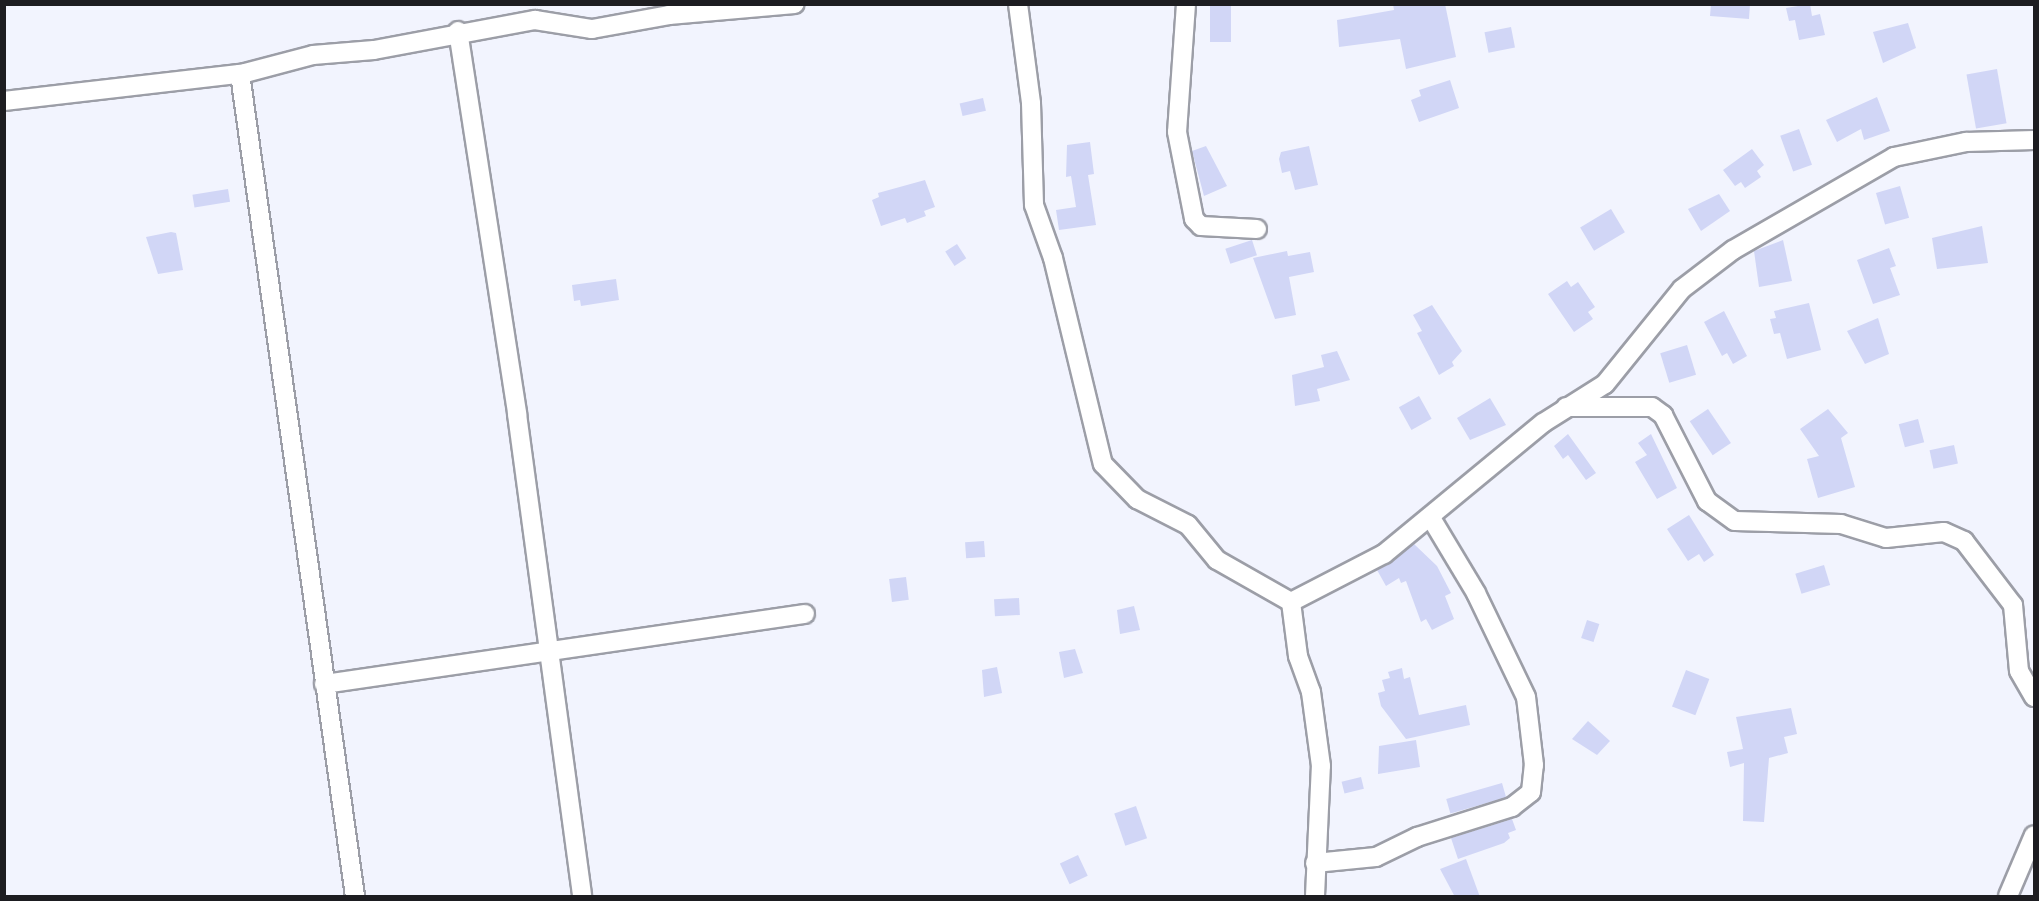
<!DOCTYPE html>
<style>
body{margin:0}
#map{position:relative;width:2039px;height:901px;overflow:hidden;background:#f2f4fe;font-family:"DM Sans",sans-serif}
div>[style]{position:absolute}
.building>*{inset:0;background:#d1d6f6;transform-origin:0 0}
.roads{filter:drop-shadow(2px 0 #9c9ea7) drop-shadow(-2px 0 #9c9ea7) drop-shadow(0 2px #9c9ea7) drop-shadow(0 -2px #9c9ea7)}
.minor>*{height:18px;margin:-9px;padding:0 9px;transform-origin:9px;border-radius:9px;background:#fff}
span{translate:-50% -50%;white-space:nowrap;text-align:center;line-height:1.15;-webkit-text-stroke:4.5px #fff;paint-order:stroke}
.frame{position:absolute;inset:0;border:6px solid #1d1d21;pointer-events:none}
</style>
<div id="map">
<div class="building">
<div style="clip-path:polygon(1393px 4px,1445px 4px,1456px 57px,1406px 69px,1400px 39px,1339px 47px,1337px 20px,1394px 10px)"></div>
<div style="clip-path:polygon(1711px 4px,1750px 4px,1749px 19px,1710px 16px)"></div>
<div style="clip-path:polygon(1810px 4px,1812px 16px,1820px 14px,1825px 35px,1799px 40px,1795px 20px,1789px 21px,1786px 8px)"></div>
<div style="left:1210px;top:6px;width:21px;height:36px"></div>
<div style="clip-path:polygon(1908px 23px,1916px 48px,1883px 63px,1873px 32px)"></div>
<div style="left:1511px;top:27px;width:21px;height:27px;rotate:79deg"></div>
<div style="left:1997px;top:69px;width:55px;height:31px;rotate:80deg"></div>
<div style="clip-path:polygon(1450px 80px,1459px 108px,1419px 122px,1411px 100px,1421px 96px,1419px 90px)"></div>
<div style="clip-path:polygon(1877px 97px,1890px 131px,1864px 140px,1861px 129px,1837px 142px,1826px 120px)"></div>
<div style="left:983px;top:98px;width:13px;height:24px;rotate:77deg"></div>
<div style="left:1799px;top:129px;width:38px;height:20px;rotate:70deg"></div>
<div style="clip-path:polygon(1090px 142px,1094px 174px,1088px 175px,1096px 225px,1059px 230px,1056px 210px,1076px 207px,1071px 176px,1066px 177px,1067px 145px)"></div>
<div style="clip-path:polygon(1206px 146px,1227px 186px,1204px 196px,1192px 151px)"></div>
<div style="clip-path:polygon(1309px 146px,1318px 185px,1295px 190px,1290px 171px,1282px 173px,1279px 159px,1281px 152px)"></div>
<div style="clip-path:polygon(1752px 149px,1764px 165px,1757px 171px,1761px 177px,1745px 188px,1741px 182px,1735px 186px,1723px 170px)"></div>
<div style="clip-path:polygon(925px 180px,935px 207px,924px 211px,926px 216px,907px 223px,905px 218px,881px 226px,872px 200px,879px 197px,878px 193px)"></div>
<div style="left:1900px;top:186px;width:33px;height:25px;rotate:74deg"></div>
<div style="left:228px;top:189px;width:13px;height:36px;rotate:81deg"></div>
<div style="clip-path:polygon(1719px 194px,1730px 211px,1701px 231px,1688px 209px)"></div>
<div style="left:1611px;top:209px;width:27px;height:36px;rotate:59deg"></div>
<div style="clip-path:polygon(1982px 226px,1988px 263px,1937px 269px,1932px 238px)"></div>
<div style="clip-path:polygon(171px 232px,176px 233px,183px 270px,158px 274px,146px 237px)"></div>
<div style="left:1252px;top:240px;width:16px;height:28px;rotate:72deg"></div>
<div style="clip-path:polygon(1783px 240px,1792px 281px,1759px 287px,1754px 251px)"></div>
<div style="left:957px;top:244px;width:17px;height:14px;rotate:57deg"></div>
<div style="clip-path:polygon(1889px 248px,1896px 266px,1890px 268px,1900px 295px,1873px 304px,1857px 260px)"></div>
<div style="clip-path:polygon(1287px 251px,1288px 256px,1310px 252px,1314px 272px,1289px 277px,1296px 315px,1275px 319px,1253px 258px)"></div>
<div style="clip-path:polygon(616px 279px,619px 300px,581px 306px,580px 300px,574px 301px,572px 285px)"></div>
<div style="clip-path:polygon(1567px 281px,1571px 287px,1578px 282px,1595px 307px,1588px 312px,1593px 319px,1574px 332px,1548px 294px)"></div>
<div style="clip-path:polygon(1809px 303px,1821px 350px,1787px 359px,1780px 333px,1774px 334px,1770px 319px,1776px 318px,1774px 311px)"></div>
<div style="clip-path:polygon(1432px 305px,1462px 351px,1452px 362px,1454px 366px,1439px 375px,1417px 333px,1422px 331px,1413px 315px)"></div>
<div style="clip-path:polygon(1724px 311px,1747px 356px,1733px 364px,1727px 353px,1722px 356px,1704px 322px)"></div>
<div style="clip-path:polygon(1878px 318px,1889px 354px,1865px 364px,1847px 331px)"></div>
<div style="left:1687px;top:345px;width:31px;height:28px;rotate:73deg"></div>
<div style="clip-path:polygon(1337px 351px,1350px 380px,1317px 389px,1320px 401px,1295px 406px,1292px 375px,1324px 367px,1321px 355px)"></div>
<div style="left:1419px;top:396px;width:26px;height:23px;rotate:61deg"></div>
<div style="clip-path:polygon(1490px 398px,1506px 425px,1470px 440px,1457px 418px)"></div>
<div style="left:1708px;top:409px;width:41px;height:22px;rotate:56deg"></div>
<div style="clip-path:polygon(1828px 409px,1848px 433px,1841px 438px,1855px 487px,1818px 498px,1807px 459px,1819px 456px,1800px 429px)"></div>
<div style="left:1918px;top:419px;width:24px;height:20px;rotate:75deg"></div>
<div style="clip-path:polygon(1568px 434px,1596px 473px,1586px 480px,1568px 455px,1563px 459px,1554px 446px)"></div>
<div style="clip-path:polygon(1651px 434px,1677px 488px,1657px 499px,1635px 462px,1647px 455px,1638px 443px)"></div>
<div style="left:1954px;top:445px;width:19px;height:25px;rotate:78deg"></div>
<div style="clip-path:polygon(1689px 515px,1714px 555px,1704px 562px,1699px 554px,1688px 561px,1667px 529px)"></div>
<div style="left:984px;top:541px;width:16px;height:19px;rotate:86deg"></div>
<div style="clip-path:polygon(1414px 544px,1437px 566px,1451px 593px,1445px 596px,1454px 619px,1432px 630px,1426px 619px,1421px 622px,1406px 581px,1401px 583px,1399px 578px,1386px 586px,1377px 570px)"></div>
<div style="left:1824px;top:565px;width:21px;height:30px;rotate:73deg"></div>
<div style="left:906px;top:577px;width:23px;height:17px;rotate:83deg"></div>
<div style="left:1019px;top:598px;width:17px;height:25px;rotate:87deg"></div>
<div style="clip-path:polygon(1134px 606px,1140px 630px,1120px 634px,1117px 610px)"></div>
<div style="left:1587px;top:620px;width:13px;height:19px;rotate:18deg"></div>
<div style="clip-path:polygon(1075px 649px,1083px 673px,1064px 678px,1059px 652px)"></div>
<div style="clip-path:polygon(997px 667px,1002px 693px,984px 697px,982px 670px)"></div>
<div style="clip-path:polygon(1402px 668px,1404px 679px,1410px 677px,1419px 715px,1466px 705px,1470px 725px,1406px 739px,1381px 706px,1378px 693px,1385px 691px,1382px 680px,1390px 678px,1388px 672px)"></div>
<div style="left:1686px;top:670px;width:25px;height:39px;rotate:21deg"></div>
<div style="clip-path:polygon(1791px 708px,1797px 734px,1784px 737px,1788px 753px,1769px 758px,1764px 822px,1743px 821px,1744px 763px,1730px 767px,1727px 752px,1743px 749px,1736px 717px)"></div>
<div style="clip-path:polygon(1588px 721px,1610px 741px,1597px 755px,1572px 739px)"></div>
<div style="clip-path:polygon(1416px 740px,1420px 767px,1378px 774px,1379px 746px)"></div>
<div style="left:1361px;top:777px;width:12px;height:20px;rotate:76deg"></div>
<div style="left:1502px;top:783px;width:15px;height:58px;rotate:74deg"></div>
<div style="left:1136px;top:806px;width:34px;height:23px;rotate:71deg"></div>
<div style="clip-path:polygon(1512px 819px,1516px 830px,1508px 833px,1510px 838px,1504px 843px,1458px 859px,1451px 838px)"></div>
<div style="left:1078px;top:855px;width:23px;height:20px;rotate:65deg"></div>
<div style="clip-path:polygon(1466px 859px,1480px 897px,1455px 897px,1440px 869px)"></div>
</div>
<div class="roads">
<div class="minor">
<div style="left:1018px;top:4px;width:100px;rotate:82.5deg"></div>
<div style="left:1031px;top:103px;width:102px;rotate:88.3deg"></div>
<div style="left:1034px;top:205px;width:56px;rotate:70.3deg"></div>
<div style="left:1053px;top:258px;width:212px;rotate:76.4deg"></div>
<div style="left:1103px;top:464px;width:49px;rotate:45.8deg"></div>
<div style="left:1137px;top:499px;width:57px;rotate:27deg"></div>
<div style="left:1188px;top:525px;width:45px;rotate:50.4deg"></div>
<div style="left:1217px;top:560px;width:85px;rotate:29.6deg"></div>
<div style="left:1186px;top:4px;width:128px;rotate:94deg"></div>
<div style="left:1177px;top:132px;width:89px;rotate:78.9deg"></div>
<div style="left:1194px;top:219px;width:10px;rotate:45deg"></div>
<div style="left:1201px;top:226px;width:56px;rotate:3.1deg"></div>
<div style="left:458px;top:31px;width:388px;rotate:81.2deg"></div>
<div style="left:517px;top:414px;width:486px;rotate:82.3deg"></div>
<div style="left:240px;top:74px;width:830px;rotate:82.04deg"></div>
<div style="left:4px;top:101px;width:243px;rotate:-6.6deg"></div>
<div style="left:245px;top:73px;width:70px;rotate:-14.8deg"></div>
<div style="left:313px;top:55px;width:61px;rotate:-4.7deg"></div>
<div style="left:374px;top:50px;width:164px;rotate:-10.6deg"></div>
<div style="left:535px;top:20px;width:58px;rotate:9deg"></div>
<div style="left:592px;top:29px;width:78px;rotate:-10.3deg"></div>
<div style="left:669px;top:15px;width:126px;rotate:-5deg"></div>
<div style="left:1566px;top:407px;width:86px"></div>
<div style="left:1652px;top:407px;width:14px;rotate:36deg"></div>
<div style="left:1663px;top:415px;width:97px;rotate:62.9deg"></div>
<div style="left:1707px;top:501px;width:34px;rotate:36deg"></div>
<div style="left:1735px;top:521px;width:106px;rotate:1.6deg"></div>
<div style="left:1841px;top:524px;width:47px;rotate:17.3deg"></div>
<div style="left:1886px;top:538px;width:58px;rotate:-5.9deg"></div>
<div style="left:1944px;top:532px;width:22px;rotate:24deg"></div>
<div style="left:1964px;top:541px;width:81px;rotate:52.6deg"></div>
<div style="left:2013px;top:605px;width:66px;rotate:84.8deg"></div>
<div style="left:2019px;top:671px;width:30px;rotate:60deg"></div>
<div style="left:324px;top:684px;width:486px;rotate:-8.3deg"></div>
<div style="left:1315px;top:863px;width:61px;rotate:-5.6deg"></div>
<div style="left:1376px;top:857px;width:46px;rotate:-26deg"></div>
<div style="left:1417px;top:837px;width:100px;rotate:-17.5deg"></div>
<div style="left:1512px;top:807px;width:24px;rotate:-38deg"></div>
<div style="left:1531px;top:792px;width:27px;rotate:-84deg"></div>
<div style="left:1534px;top:765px;width:68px;rotate:-96.7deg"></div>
<div style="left:1526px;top:697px;width:115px;rotate:-115.7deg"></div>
<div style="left:1476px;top:593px;width:87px;rotate:-121deg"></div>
<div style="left:1315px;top:896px;width:130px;rotate:-87.4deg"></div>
<div style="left:1321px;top:766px;width:75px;rotate:-97.7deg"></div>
<div style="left:1311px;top:692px;width:38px;rotate:-110deg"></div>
<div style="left:1298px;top:656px;width:54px;rotate:-97.4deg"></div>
<div style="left:1291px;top:602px;width:105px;rotate:-27.3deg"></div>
<div style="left:1384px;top:554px;width:206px;rotate:-39.5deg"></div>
<div style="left:1543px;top:423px;width:73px;rotate:-32.2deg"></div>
<div style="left:1605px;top:384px;width:122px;rotate:-51deg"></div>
<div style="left:1682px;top:289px;width:64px;rotate:-37.4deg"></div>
<div style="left:1733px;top:250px;width:186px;rotate:-30deg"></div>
<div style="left:1894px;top:157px;width:74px;rotate:-11.8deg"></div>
<div style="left:1966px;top:142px;width:68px;rotate:-1.7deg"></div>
<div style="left:2008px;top:896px;width:66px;rotate:-66.9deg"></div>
</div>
</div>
<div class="frame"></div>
</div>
